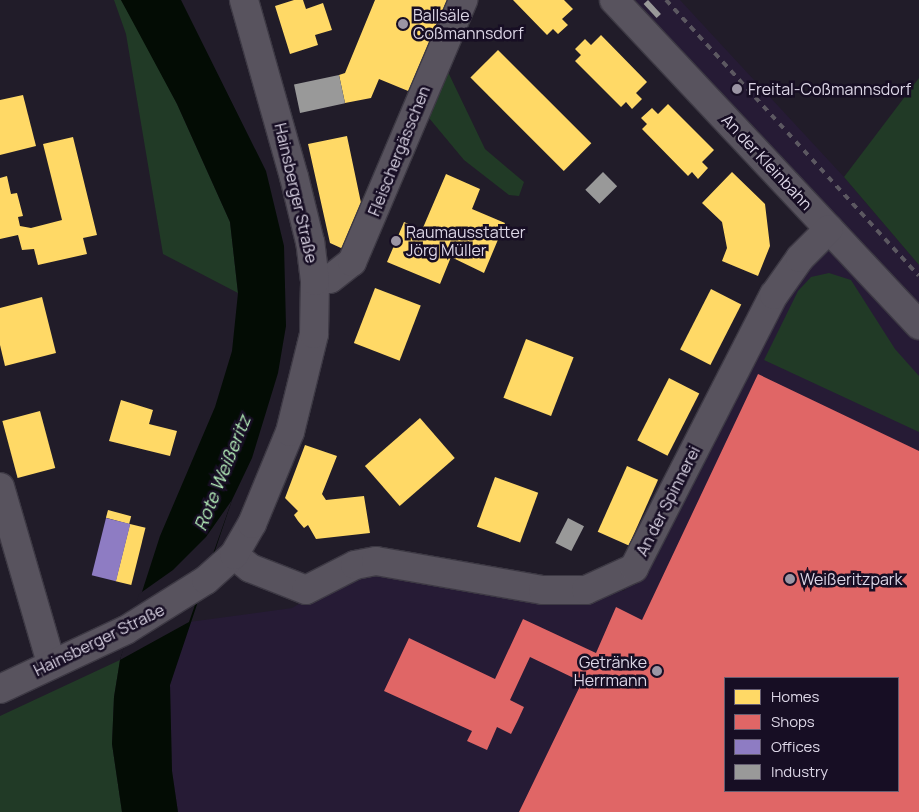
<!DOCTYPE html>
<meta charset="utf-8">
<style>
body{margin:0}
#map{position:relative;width:919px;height:812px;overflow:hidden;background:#211c29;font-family:Manrope,sans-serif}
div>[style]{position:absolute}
.built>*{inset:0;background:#261b35}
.green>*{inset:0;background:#213a26}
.water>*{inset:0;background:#030c04}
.pier>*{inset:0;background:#211c29}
.homes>*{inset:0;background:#ffd966;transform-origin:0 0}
.shops>*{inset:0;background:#e06666}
.offices>*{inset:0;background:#8e7cc3;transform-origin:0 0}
.industry>*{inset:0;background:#999;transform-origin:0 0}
.roads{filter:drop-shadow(1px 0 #3d3944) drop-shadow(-1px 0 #3d3944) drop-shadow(0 1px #3d3944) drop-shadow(0 -1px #3d3944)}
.minor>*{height:28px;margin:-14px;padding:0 14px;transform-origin:14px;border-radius:14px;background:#58535e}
.rail>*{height:4px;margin-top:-2px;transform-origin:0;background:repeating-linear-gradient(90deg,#5c5861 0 6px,transparent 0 12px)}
.dots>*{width:14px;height:14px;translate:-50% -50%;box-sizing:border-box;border:2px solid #170e24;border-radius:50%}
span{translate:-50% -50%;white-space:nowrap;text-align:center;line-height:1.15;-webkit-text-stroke:5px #170e24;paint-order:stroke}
.poi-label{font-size:16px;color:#dcd6e6}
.left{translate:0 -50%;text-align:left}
.right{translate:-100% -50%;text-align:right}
.street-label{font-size:16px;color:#dcd6e6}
.water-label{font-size:18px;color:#b4eeb9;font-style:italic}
.legend{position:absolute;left:724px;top:677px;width:175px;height:115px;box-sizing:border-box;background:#170e24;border:1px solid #665e72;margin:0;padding:6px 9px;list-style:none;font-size:15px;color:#dcd6e6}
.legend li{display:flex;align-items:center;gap:10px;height:25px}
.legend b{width:25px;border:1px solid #665e72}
</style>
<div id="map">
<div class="built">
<div style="clip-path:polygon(evenodd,630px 0,680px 0,844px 177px,919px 265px,919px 812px,178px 812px,172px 771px,170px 685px,189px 622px,292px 608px,381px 556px,624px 591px,831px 210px,630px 0,725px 678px,898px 678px,898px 791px,725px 791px,725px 678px)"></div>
</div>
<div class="green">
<div style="clip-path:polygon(114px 0,121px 0,139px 31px,177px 104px,230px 222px,238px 293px,163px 254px,126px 34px)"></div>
<div style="clip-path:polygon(448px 72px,485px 149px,524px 182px,519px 196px,509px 195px,464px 160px,429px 118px)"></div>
<div style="clip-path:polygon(919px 78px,919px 265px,844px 177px)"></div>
<div style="clip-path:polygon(829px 273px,851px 280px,895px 349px,919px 376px,919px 432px,764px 360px,798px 291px,811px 277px)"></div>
<div style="clip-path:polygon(120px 660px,114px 697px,112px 744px,122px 812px,0 812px,0 716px)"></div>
</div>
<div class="water">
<div style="clip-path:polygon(121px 0,181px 0,266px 171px,284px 246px,286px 326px,278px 373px,252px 458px,232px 500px,170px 685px,172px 771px,178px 812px,122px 812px,112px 744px,114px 697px,120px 660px,160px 536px,215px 407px,232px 351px,238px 293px,230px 222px,177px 104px)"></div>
</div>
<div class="pier">
<div style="clip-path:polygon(232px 500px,189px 622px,120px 660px,139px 594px,173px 570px,206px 537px)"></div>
</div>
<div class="homes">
<div style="clip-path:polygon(294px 0,303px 0,306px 9px,323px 3px,332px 30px,315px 35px,318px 45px,290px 54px,275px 6px)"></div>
<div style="clip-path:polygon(375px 0,451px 0,413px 93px,379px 79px,371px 98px,345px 103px,339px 75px,345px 73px)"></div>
<div style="clip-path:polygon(513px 0,564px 0,573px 9px,562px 19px,568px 25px,558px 34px,553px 29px,547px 35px)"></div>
<div style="clip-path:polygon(601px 35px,647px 82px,636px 93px,642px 99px,632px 109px,626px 102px,621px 107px,575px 61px,581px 55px,575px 49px,585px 39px,591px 45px)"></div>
<div style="left:498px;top:50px;width:132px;height:39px;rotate:45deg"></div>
<div style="clip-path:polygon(23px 95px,36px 146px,0 155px,0 100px)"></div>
<div style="clip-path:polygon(668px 104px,714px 150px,702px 162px,708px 168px,698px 179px,692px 172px,688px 176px,642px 129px,647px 124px,641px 118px,652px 108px,658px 114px)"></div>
<div style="clip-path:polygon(347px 136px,365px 222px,352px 225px,354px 236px,349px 245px,341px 248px,330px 243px,308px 144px)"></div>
<div style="clip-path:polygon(73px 137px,97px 235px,83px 238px,87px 254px,38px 265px,34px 249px,22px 250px,18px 235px,0 239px,0 178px,7px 176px,11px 194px,17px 193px,23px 216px,18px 217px,20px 226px,31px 228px,62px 220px,43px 144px)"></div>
<div style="clip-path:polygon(732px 172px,765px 204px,770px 246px,758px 276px,722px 261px,727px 248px,722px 222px,702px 203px)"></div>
<div style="clip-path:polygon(446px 174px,480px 189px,472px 209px,505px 223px,484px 273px,451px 257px,440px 284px,387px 262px,404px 222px,422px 230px)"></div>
<div style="left:375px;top:288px;width:49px;height:59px;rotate:21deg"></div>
<div style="left:711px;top:289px;width:34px;height:68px;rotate:27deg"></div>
<div style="clip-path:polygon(42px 297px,56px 353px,5px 366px,0 345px,0 308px)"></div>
<div style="left:526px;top:339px;width:51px;height:63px;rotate:21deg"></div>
<div style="left:669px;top:378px;width:34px;height:70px;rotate:27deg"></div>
<div style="clip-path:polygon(121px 400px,153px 410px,149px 424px,177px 431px,170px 456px,109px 441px)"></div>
<div style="left:40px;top:411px;width:59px;height:39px;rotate:75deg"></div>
<div style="left:420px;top:418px;width:53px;height:73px;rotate:49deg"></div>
<div style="clip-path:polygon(305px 445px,337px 456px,322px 494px,326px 500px,364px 496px,370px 533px,316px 539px,308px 525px,304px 528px,298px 521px,294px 515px,298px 511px,285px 498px)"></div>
<div style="left:627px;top:466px;width:34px;height:72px;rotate:24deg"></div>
<div style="left:495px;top:477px;width:46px;height:53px;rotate:20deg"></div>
<div style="left:108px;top:510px;width:24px;height:8px;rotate:15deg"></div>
<div style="left:130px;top:524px;width:16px;height:59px;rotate:14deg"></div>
</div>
<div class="shops">
<div style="clip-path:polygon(evenodd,758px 374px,919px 451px,919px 812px,519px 812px,582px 682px,530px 657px,510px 700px,524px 707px,518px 720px,511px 734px,497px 727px,487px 750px,467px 741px,472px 731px,384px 691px,409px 638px,495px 679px,523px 619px,596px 653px,616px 607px,642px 620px,758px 374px,725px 678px,898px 678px,898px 791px,725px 791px,725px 678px)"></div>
</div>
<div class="offices">
<div style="left:106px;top:518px;width:25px;height:59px;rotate:14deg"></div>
</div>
<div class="industry">
<div style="left:648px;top:0;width:19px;height:6px;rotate:47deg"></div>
<div style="left:339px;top:75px;width:29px;height:46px;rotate:78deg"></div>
<div style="left:603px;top:172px;width:20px;height:25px;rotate:45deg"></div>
<div style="left:568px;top:518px;width:18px;height:28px;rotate:27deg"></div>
</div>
<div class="roads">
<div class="minor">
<div style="left:614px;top:0;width:446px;rotate:46.8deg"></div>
<div style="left:315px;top:281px;width:15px;rotate:-8deg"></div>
<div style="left:330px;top:279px;width:28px;rotate:-38deg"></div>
<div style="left:352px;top:262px;width:285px;rotate:-67deg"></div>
<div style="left:0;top:487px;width:183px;rotate:73.8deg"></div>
<div style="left:234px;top:555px;width:21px;rotate:39deg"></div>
<div style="left:250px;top:568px;width:60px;rotate:21.4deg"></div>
<div style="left:306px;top:590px;width:55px;rotate:-27deg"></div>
<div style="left:355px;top:565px;width:21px;rotate:-11deg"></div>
<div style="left:376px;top:561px;width:169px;rotate:9.9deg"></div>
<div style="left:543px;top:590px;width:43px"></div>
<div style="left:586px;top:590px;width:53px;rotate:-24.6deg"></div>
<div style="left:634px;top:568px;width:307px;rotate:-62.9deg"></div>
<div style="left:774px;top:295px;width:45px;rotate:-54.9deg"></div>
<div style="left:800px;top:258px;width:41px;rotate:-45deg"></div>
<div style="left:0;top:689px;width:139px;rotate:-25.1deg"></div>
<div style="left:126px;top:630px;width:94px;rotate:-32deg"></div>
<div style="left:206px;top:580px;width:38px;rotate:-42deg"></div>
<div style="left:234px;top:555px;width:36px;rotate:-60deg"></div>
<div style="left:252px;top:524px;width:100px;rotate:-67.6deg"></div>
<div style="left:290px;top:432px;width:101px;rotate:-76.2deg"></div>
<div style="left:314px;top:334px;width:53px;rotate:-88.9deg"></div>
<div style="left:315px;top:281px;width:39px;rotate:-97deg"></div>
<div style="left:310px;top:242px;width:67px;rotate:-103.8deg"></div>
<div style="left:294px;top:177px;width:184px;rotate:-105.8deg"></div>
</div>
</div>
<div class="rail">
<div style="left:666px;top:0;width:374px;rotate:47.5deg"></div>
</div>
<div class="dots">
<div style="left:403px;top:24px;background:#9b95a4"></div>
<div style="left:737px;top:89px;background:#9b95a4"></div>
<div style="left:396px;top:241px;background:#9b95a4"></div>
<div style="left:790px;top:579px;background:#9b95a4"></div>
<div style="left:657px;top:671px;background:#9b95a4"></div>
</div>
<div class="poi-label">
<span class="left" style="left:413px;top:24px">Ballsäle<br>Coßmannsdorf</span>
<span class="left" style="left:748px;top:89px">Freital-Coßmannsdorf</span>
<span class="left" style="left:406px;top:241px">Raumausstatter<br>Jörg Müller</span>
<span class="left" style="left:800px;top:579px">Weißeritzpark</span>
<span class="right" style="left:647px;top:671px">Getränke<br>Herrmann</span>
</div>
<div class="street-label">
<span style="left:399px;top:151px;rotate:-68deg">Fleischergässchen</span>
<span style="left:767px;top:162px;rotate:47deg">An der Kleinbahn</span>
<span style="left:296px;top:193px;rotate:77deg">Hainsberger Straße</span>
<span style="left:668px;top:501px;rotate:-63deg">An der Spinnerei</span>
<span style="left:99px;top:640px;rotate:-26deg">Hainsberger Straße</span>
</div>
<div class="water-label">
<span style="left:222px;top:473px;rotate:-68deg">Rote Weißeritz</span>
</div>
<ul class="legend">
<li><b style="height:14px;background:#ffd966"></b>Homes</li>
<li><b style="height:14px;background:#e06666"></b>Shops</li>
<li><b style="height:14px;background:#8e7cc3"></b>Offices</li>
<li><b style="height:14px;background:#999"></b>Industry</li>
</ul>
</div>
